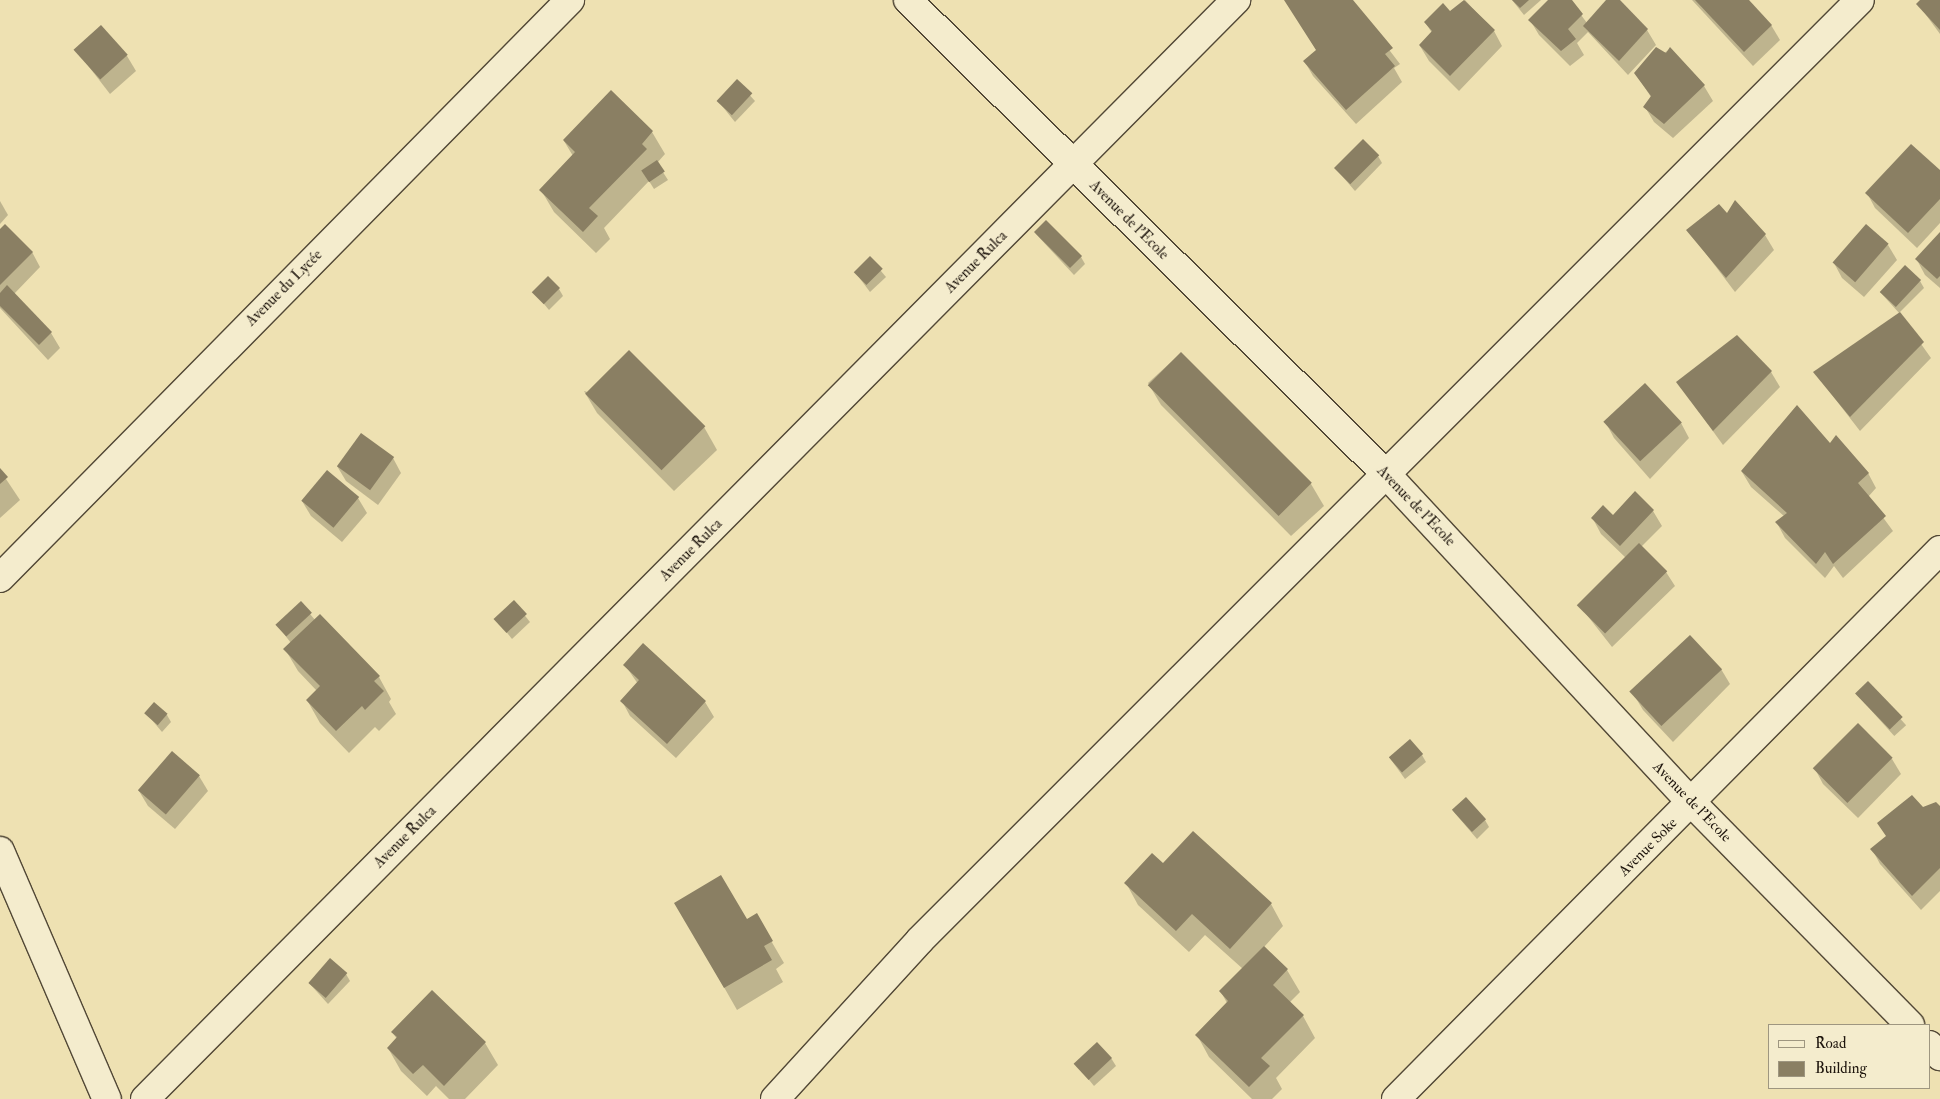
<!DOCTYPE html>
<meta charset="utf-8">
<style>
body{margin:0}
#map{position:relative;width:1940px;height:1099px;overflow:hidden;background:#eee1b2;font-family:"IM FELL Double Pica",serif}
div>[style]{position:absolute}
.shadow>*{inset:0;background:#0003;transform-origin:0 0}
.building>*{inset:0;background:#8a7f63;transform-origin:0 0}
.roads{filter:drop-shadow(1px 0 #524836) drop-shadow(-1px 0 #524836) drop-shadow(0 1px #524836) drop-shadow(0 -1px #524836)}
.minor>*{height:28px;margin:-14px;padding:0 14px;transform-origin:14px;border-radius:14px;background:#f4eccd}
span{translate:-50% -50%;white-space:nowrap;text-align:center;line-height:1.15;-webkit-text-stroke:5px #f4eccd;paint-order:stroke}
.street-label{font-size:15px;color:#1e150d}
.legend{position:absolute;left:1768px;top:1024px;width:162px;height:65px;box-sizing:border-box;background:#f4eccd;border:1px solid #9e9680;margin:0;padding:6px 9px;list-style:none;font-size:15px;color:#1e150d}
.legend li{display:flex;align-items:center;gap:10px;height:25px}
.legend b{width:25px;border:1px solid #9e9680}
</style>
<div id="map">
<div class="shadow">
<div style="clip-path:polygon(1286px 0,1351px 0,1400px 64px,1394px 68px,1402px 82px,1356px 124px,1313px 76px,1305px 62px,1317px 51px)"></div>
<div style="clip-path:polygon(1465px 0,1494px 31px,1502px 46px,1459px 91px,1429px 61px,1420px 46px,1432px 33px,1425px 22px,1450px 13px)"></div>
<div style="clip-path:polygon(1512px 0,1541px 0,1524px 15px)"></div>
<div style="clip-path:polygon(1549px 0,1570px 0,1587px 23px,1607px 0,1618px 0,1647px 30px,1656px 45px,1628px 75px,1588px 32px,1577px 43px,1584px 55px,1570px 66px,1539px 35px,1530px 20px)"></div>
<div style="clip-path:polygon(1692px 0,1748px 0,1771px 25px,1780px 40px,1753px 66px)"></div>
<div style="clip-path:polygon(1921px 0,1940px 0,1940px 34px,1918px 4px)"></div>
<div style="clip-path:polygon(1670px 49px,1704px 86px,1713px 101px,1673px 138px,1654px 122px,1645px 107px,1651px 97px,1635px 73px)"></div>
<div style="clip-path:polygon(76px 50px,127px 56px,136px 71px,110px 94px)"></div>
<div style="clip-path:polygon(737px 81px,755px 101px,735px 122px,718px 101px)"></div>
<div style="clip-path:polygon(611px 92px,652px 132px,665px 154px,657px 163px,668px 180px,654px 189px,649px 181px,604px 228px,610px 239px,596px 253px,554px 212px,541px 190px,573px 156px,564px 141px)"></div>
<div style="clip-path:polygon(1378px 156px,1382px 163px,1355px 191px,1336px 169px)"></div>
<div style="clip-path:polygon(1940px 172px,1940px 223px,1917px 248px,1875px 208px,1867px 193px)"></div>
<div style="clip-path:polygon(0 201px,8px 215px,0 224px)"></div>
<div style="clip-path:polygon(1727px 215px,1765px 235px,1774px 250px,1735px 292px,1688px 230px)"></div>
<div style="clip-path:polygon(0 231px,32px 252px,40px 267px,14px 294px,51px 333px,60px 348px,48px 360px,0 308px)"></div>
<div style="clip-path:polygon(1035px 233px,1081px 257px,1085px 264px,1074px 275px)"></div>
<div style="clip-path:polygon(1940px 234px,1940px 288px,1925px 275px,1917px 260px)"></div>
<div style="clip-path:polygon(1888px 245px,1897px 260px,1864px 297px,1842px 278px,1834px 263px)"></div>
<div style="clip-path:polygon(870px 258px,886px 277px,870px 292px,855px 272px)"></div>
<div style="clip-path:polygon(1920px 281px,1924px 288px,1899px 313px,1931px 358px,1860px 431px,1815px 373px,1900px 314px,1880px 292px)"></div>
<div style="clip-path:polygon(559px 289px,563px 296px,549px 310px,534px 292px)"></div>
<div style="clip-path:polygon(1737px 337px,1771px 372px,1780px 387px,1723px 445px,1678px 383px)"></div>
<div style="clip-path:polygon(1181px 353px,1311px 484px,1324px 506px,1291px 536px,1161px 405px,1148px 383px)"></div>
<div style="clip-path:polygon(584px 391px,704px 427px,717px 450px,674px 491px,597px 413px)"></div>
<div style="clip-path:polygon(1606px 423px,1681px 423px,1689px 438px,1650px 479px,1614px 438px)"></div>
<div style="clip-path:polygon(1830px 445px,1868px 473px,1876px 488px,1868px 497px,1893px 531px,1843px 578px,1834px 566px,1825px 578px,1785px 538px,1777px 523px,1785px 517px,1751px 487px,1742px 472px)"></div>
<div style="clip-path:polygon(393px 458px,401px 473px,378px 505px,346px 481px,337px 466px)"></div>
<div style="clip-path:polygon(0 470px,20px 500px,0 518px)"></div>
<div style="clip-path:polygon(327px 472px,358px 498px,367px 513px,342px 542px,311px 516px,302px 501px)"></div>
<div style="clip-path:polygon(1653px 511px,1662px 526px,1641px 547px,1666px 572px,1675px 586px,1612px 647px,1579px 605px,1626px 558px,1601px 534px,1593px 519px)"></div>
<div style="clip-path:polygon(514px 602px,530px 622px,512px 639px,496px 619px)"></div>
<div style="clip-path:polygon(301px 603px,315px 620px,379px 677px,391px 699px,389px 702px,396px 714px,379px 731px,375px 727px,349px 753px,320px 723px,307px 700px,317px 691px,298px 671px,285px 649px,291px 643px,277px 625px)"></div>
<div style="clip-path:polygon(643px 645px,705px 702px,714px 717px,676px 758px,630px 716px,622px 701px,638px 684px,625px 665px)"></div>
<div style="clip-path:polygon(1721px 669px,1730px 684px,1673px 742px,1643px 710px,1634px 695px)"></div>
<div style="left:1868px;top:683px;width:57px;height:16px;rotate:48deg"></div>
<div style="clip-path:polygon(146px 713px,167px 715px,171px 722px,162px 732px)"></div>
<div style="clip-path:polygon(172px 753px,199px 776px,208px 791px,175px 829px,148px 806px,139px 791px)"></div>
<div style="clip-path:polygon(1422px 755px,1426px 762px,1405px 779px,1389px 757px)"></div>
<div style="clip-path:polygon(1892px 759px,1901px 774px,1858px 818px,1823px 784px,1815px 769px)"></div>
<div style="clip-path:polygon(1922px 808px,1940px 808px,1940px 891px,1921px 910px,1880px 864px,1872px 849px)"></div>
<div style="clip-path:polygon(1453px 811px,1485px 820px,1489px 827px,1477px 839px)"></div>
<div style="clip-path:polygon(1163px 865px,1271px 904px,1283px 926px,1264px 947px,1287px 970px,1300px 992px,1289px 1003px,1303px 1016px,1315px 1038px,1276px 1078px,1282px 1089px,1272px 1099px,1252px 1099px,1209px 1057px,1197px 1035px,1227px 1003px,1221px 992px,1243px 969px,1205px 935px,1189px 952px,1138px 905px,1126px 883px)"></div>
<div style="clip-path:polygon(676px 903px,746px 921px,756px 915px,784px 963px,776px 969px,783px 982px,737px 1010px)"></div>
<div style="clip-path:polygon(346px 974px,350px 981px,328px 1004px,309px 983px)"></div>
<div style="clip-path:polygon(432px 991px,485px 1043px,498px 1065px,465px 1099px,449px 1099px,436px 1086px,427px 1096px,401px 1071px,388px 1048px,397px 1039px,392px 1032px)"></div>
<div style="clip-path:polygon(1111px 1058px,1116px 1066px,1094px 1086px,1076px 1064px)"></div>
</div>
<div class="building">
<div style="clip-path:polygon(1284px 0,1353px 0,1393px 48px,1385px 54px,1395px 66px,1346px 110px,1303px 61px,1316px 50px)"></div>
<div style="clip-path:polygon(1464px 0,1495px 30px,1450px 76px,1419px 45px,1432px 31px,1424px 22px,1443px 3px,1450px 11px)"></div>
<div style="clip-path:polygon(1512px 0,1529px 0,1520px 8px)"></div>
<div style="clip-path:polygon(1548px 0,1572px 0,1583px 14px,1568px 29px,1576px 39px,1561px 51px,1528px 20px)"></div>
<div style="clip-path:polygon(1606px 0,1620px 0,1648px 29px,1619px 61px,1583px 26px)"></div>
<div style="clip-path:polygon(1695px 0,1749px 0,1772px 25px,1744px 52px)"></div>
<div style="clip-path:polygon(1920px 0,1940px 0,1940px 30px,1916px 4px)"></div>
<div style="left:101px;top:25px;width:40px;height:37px;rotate:48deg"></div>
<div style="clip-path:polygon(1656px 47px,1666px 53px,1670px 47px,1705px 85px,1664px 124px,1643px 107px,1651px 96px,1634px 73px)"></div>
<div style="left:737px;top:79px;width:21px;height:30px;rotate:43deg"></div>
<div style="clip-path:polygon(611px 90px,653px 131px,642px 144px,647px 149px,589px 208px,598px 216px,583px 232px,539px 190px,575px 152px,563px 140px)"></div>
<div style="left:1363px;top:139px;width:23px;height:41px;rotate:45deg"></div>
<div style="clip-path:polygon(1911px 144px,1940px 170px,1940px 199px,1908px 233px,1865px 193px)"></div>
<div style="left:657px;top:160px;width:14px;height:19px;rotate:56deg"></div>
<div style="clip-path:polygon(1735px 200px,1766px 234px,1726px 278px,1686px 230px,1719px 204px,1727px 213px)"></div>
<div style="left:1046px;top:220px;width:51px;height:17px;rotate:45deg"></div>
<div style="clip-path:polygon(5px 224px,33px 252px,0 285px,0 229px)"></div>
<div style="left:1866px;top:224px;width:30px;height:51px;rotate:41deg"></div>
<div style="clip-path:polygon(1940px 232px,1940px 276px,1937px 279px,1915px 259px)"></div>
<div style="left:870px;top:256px;width:18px;height:23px;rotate:45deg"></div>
<div style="left:1905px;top:265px;width:22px;height:37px;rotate:43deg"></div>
<div style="left:548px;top:276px;width:17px;height:23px;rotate:45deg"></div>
<div style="clip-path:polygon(7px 285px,52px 332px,39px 345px,0 306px,0 293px)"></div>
<div style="clip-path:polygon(1900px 312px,1924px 342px,1850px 417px,1813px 372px)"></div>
<div style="clip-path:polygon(1737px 335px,1772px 371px,1713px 431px,1676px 382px)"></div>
<div style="left:629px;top:350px;width:108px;height:62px;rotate:45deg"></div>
<div style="left:1181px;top:352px;width:185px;height:47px;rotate:45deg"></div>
<div style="left:1645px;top:383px;width:54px;height:57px;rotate:47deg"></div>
<div style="clip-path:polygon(1797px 405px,1830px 443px,1836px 435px,1869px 473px,1858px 483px,1886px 516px,1833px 564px,1825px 552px,1816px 564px,1775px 522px,1787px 513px,1741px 471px)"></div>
<div style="left:361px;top:433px;width:41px;height:41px;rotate:36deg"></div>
<div style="clip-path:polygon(0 468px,8px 477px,0 484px)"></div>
<div style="left:327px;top:470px;width:42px;height:40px;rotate:40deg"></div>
<div style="clip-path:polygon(1635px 491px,1654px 510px,1620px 546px,1591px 518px,1603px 505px,1613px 515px)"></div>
<div style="left:1639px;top:543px;width:40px;height:88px;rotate:45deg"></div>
<div style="left:514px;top:600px;width:19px;height:28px;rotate:47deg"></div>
<div style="left:301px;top:601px;width:16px;height:35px;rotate:47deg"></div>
<div style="clip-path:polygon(320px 614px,380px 676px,374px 681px,384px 691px,365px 710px,362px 706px,336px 731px,306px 700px,320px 686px,283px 649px)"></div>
<div style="left:1690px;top:635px;width:47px;height:83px;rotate:47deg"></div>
<div style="clip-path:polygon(643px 643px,706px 701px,667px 744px,620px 701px,639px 680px,623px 665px)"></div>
<div style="left:1868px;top:681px;width:50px;height:18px;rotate:46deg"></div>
<div style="left:154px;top:702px;width:18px;height:15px;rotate:41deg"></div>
<div style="left:1858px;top:723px;width:49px;height:64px;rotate:45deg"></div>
<div style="left:1410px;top:739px;width:20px;height:28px;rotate:49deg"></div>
<div style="left:172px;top:751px;width:37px;height:52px;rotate:41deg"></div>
<div style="clip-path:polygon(1912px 795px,1923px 807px,1936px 802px,1940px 806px,1940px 868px,1912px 896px,1870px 849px,1886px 836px,1877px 823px)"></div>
<div style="left:1466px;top:797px;width:30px;height:19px;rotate:48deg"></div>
<div style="clip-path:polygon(1193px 831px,1272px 903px,1230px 949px,1192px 914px,1176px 931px,1124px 883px,1152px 853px,1163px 863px)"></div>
<div style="clip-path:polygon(721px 875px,747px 919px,757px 913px,773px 941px,764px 946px,772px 960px,724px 988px,674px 903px)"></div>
<div style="clip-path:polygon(1264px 946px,1288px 969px,1273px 985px,1304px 1015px,1261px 1058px,1270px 1066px,1249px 1087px,1195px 1035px,1228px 1001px,1219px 991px)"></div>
<div style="left:330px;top:958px;width:23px;height:33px;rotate:41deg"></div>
<div style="clip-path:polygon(432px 990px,486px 1042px,444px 1086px,423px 1065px,413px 1074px,387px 1048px,397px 1037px,391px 1032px)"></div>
<div style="left:1097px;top:1042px;width:22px;height:32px;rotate:47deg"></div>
</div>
<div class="roads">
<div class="minor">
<div style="left:908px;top:0;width:675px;rotate:44.76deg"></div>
<div style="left:1387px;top:475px;width:448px;rotate:47.1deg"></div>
<div style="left:1692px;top:803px;width:311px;rotate:45.5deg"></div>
<div style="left:0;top:578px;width:812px;rotate:-45.4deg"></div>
<div style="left:0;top:851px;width:270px;rotate:66.7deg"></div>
<div style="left:1929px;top:1045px;width:16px;rotate:45deg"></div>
<div style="left:145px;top:1099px;width:1549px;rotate:-45.21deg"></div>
<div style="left:775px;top:1099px;width:215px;rotate:-47.6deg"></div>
<div style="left:920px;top:940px;width:1329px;rotate:-45deg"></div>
<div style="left:1396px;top:1099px;width:773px;rotate:-45.26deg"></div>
</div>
</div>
<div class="street-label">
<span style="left:1129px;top:220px;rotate:45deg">Avenue de l'Ecole</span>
<span style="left:976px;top:262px;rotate:-45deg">Avenue Rulca</span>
<span style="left:284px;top:288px;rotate:-45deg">Avenue du Lycée</span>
<span style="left:1416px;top:506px;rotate:46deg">Avenue de l'Ecole</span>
<span style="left:691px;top:550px;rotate:-45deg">Avenue Rulca</span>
<span style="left:1692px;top:802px;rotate:46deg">Avenue de l'Ecole</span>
<span style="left:405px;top:837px;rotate:-45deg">Avenue Rulca</span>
<span style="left:1648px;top:847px;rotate:-45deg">Avenue Soke</span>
</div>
<ul class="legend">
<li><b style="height:6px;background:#f4eccd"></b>Road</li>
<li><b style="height:14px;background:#8a7f63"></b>Building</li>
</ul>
</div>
